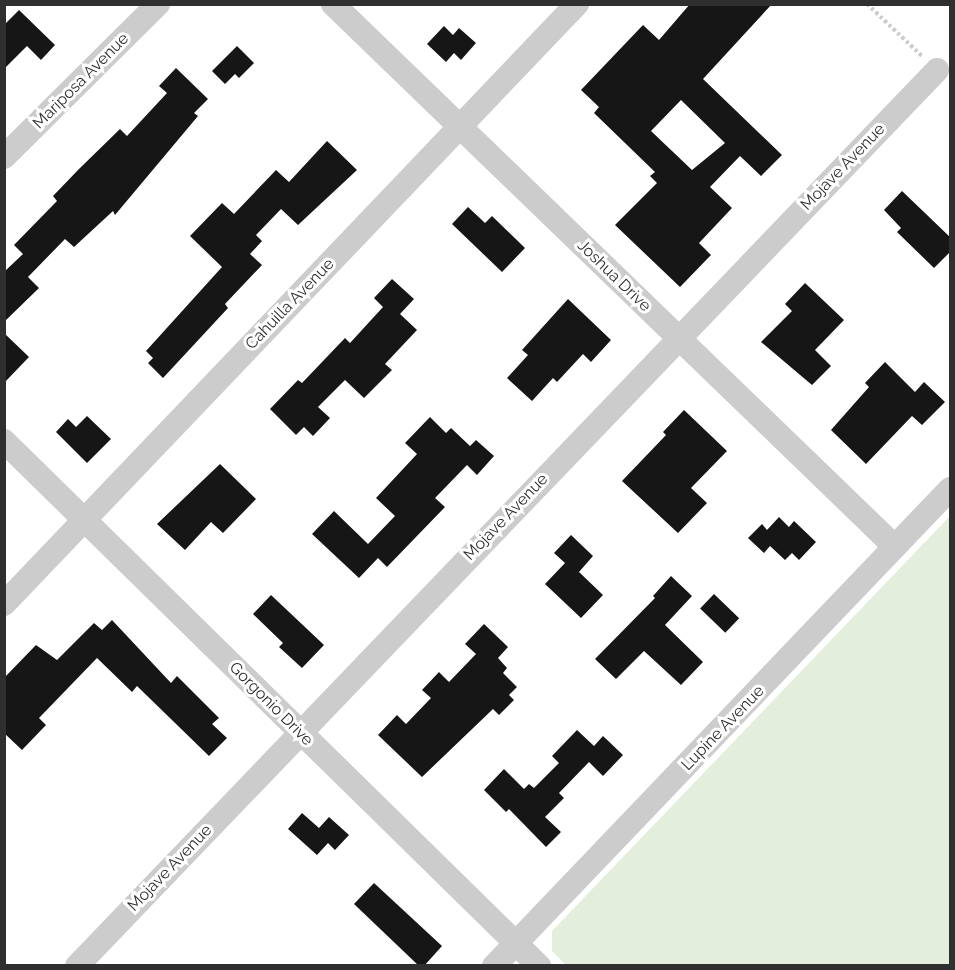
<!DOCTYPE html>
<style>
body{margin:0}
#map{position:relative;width:955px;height:970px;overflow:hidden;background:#fff;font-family:Raleway,sans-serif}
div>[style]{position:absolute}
.green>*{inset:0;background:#e4eedc}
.building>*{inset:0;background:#161616;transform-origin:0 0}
.path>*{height:4px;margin-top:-2px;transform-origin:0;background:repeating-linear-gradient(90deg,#ccc 0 3px,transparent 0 6px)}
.minor>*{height:24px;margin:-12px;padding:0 12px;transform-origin:12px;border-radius:12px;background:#ccc}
span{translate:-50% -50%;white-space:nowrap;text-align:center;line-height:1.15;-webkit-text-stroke:6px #fff;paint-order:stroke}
.street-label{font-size:16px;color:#2f2f2f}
.frame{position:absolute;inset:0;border:6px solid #2f2f2f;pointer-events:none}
</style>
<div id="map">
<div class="green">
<div style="clip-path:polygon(950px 516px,950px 965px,566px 965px,552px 951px,552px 931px)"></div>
</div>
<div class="building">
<div style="clip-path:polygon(evenodd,690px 4px,772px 4px,703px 79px,782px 155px,761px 176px,740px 156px,710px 187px,732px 208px,699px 243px,711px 255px,680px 287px,615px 225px,657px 183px,650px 176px,655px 172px,594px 113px,599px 107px,581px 90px,643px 25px,659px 40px,690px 4px,681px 100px,725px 143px,692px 170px,651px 131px,681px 100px)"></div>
<div style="clip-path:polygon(19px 10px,55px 45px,41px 60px,27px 46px,4px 69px,4px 25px)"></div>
<div style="clip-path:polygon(444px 26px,453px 35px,459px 28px,476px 43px,461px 60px,454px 53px,446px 62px,427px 44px)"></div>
<div style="clip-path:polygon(237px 46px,254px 63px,239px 78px,235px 74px,225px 84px,212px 71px)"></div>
<div style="clip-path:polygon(176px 68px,208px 99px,194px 113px,198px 116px,115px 215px,113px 211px,74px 247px,65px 239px,28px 277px,39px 288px,4px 322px,4px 272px,23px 254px,14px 245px,57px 201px,53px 196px,79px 169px,120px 129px,127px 136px,167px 93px,159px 86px)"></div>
<div style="clip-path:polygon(327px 141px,357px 170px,298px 225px,281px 209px,256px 235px,262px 241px,250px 254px,262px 265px,225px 304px,228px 308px,163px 378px,148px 363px,153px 358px,146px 351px,222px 267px,190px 236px,222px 203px,234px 214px,276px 170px,289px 182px)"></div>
<div style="clip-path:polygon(902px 191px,951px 238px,951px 251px,934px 268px,897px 232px,901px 228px,884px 210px)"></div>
<div style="clip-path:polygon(468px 207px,485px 223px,492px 216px,525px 248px,502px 272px,452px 224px)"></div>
<div style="clip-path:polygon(392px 279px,414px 299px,400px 314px,417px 330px,385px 364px,392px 370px,364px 398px,345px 380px,318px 407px,330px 418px,313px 436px,304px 427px,296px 435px,270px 409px,298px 380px,302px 383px,345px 338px,350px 343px,383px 307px,374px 298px)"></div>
<div style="clip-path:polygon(805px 283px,844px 320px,815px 350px,831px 366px,812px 385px,761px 342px,792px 311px,785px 304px)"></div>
<div style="clip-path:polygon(568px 299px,611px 340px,591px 362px,583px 354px,557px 382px,553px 378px,532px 401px,507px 378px,528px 355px,522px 350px)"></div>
<div style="clip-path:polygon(4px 333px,29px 357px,4px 383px)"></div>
<div style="clip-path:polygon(885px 362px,915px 392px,924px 382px,945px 402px,922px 425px,912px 416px,866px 464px,831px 430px,869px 387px,865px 383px)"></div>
<div style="clip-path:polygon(684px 410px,727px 451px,691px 488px,707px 503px,678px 533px,622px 481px,666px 435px,663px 432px)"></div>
<div style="clip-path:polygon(87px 416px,111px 439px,87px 463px,56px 432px,68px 419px,76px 427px)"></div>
<div style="clip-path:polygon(430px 417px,446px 433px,451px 428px,470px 446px,476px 440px,494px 456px,477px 475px,467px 465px,435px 498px,445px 507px,387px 567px,378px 558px,359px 578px,312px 534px,334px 511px,368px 544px,395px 516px,376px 498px,417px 454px,405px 443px)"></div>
<div style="clip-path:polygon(220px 464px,256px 499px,223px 533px,211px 522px,185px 550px,157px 524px)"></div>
<div style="clip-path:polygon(779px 517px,789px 527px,794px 521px,816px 542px,799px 560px,792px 553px,785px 560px,770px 546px,764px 553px,748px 538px,762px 524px,767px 530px)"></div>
<div style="clip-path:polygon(571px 535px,593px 556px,579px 572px,603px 595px,581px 618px,545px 584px,565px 563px,554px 553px)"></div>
<div style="clip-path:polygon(671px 576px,692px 596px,665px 625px,703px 662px,681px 685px,644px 651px,616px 679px,595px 659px,655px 598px,653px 596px)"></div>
<div style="left:714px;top:594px;width:35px;height:20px;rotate:44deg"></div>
<div style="clip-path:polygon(271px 595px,324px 645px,302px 668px,279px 647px,283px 643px,253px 614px)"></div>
<div style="clip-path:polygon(112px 620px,171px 683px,177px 676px,219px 718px,212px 724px,227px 738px,209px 756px,137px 686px,132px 692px,97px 658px,39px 718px,46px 725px,22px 750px,4px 733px,4px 678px,36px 645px,57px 660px,94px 623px,102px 630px)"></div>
<div style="clip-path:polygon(484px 624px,508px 647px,498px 658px,507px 668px,503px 673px,517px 687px,509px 695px,514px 700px,499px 715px,493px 709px,422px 777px,378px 735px,397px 715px,406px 724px,431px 698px,422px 690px,439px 672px,449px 682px,476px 654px,465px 644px)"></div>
<div style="clip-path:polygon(577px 730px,594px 746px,603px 736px,623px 755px,603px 776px,589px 762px,559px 793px,564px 798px,545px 817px,561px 832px,546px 847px,509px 809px,506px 812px,484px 790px,504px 769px,524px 789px,529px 784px,534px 788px,559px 763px,552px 756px)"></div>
<div style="clip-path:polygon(302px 813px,319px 828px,329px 817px,349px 835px,335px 850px,328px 843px,317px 855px,288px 829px)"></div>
<div style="clip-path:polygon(374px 883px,442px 946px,424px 966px,419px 966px,354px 904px)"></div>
</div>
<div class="path">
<div style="left:867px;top:4px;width:76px;rotate:43.4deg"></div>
</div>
<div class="minor">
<div style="left:333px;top:4px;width:781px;rotate:44.01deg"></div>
<div style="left:4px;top:157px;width:217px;rotate:-44.8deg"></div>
<div style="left:4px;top:441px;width:750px;rotate:44.46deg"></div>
<div style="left:4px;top:604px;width:830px;rotate:-46.32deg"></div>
<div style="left:77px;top:966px;width:1242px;rotate:-46.17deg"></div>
<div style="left:494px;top:966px;width:660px;rotate:-46.29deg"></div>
</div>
<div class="street-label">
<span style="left:81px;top:81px;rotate:-45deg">Mariposa Avenue</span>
<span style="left:843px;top:167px;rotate:-46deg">Mojave Avenue</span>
<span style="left:614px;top:276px;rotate:44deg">Joshua Drive</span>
<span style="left:290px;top:304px;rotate:-46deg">Cahuilla Avenue</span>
<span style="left:506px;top:517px;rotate:-46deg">Mojave Avenue</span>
<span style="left:271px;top:704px;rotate:45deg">Gorgonio Drive</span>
<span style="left:723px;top:728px;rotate:-46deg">Lupine Avenue</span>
<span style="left:170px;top:868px;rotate:-46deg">Mojave Avenue</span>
</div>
<div class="frame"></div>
</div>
